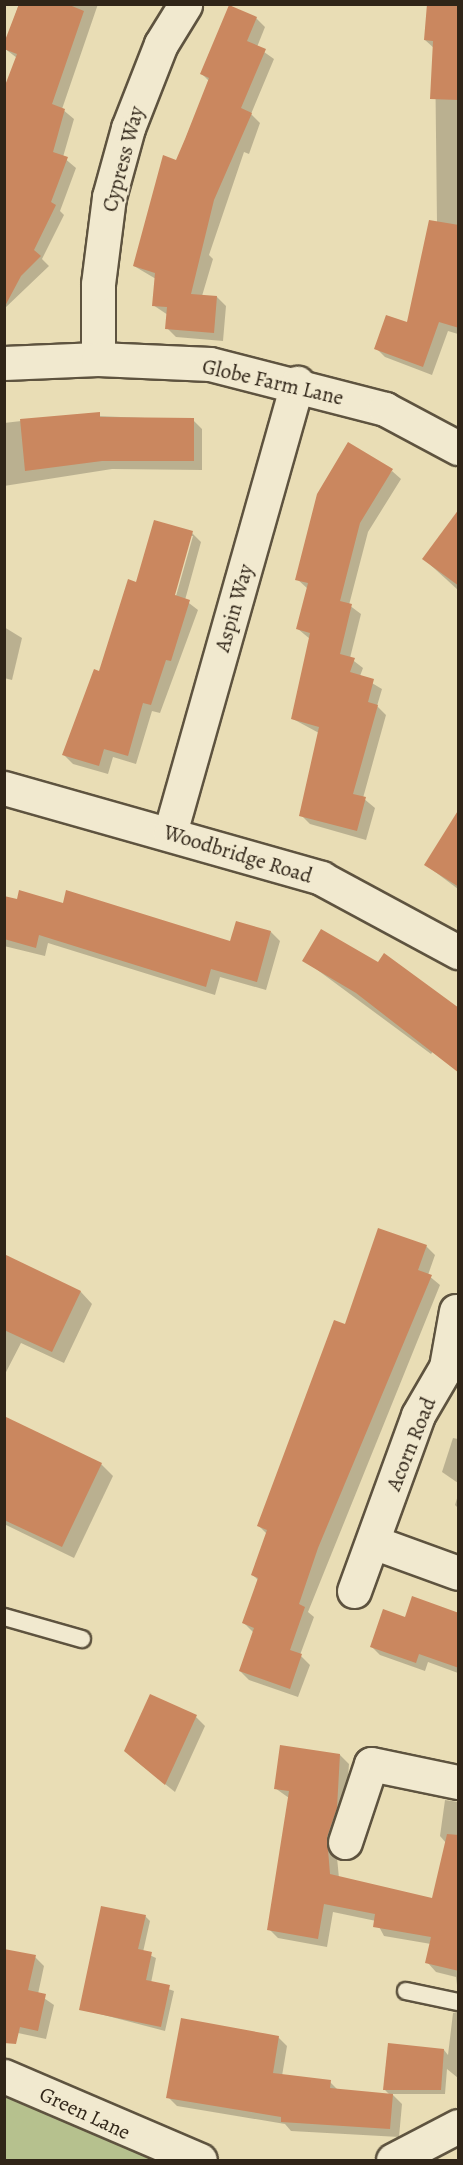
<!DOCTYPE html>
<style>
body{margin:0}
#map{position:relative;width:463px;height:2165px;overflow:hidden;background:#e9ddb5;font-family:Alegreya,serif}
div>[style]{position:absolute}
.green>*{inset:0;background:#b6c18e}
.shadow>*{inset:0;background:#0003}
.building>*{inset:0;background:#ca875f}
.roads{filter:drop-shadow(2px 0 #5e533f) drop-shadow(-2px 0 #5e533f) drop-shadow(0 2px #5e533f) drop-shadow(0 -2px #5e533f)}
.lane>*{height:16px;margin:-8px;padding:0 8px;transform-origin:8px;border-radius:8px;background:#f1e9cf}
.street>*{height:33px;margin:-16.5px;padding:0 16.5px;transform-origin:16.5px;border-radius:16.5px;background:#f1e9cf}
.secondary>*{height:33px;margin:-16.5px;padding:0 16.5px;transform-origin:16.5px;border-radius:16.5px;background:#f1e9cf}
span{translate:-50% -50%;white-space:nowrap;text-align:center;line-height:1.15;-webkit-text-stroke:4.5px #f1e9cf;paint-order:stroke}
.street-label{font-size:21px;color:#302518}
.frame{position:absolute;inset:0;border:6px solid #302518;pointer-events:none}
</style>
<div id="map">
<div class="green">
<div style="clip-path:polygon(5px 2092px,164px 2160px,5px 2160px)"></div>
</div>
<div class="shadow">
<div style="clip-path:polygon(19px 4px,98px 4px,62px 109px,74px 119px,63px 157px,76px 168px,60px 211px,64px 215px,42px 259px,49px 266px,4px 309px,4px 163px,17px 58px,4px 48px)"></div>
<div style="clip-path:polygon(458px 4px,458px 334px,448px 331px,432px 375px,385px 357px,376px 348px,408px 324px,437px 223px,435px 49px,425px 40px)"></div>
<div style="clip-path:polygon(256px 18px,265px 27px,257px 47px,274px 59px,251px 114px,260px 123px,249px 154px,244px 152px,209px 255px,213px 259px,202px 296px,217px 297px,226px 306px,223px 341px,176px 337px,167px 328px,168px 315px,153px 305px,156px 279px,134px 266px,209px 81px,202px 74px)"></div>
<div style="clip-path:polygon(73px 415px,193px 420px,202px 429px,202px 470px,112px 469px,4px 486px,4px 423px)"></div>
<div style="clip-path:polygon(392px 471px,401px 479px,368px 532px,349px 605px,361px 614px,350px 658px,363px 668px,360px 676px,382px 689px,377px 706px,386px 715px,363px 798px,375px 808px,366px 840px,310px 824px,301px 815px,319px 733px,293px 719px,310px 639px,298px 629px,308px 589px,297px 579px)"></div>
<div style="clip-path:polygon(458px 520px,458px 590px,424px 559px)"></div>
<div style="clip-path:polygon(evenodd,192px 533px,201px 542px,185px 600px,198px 610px,160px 713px,152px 711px,136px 764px,113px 757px,108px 774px,73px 764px,64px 755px,137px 584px,192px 533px,190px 536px,193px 536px,174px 603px,171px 602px,190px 536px)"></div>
<div style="clip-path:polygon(4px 627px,22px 638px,12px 680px,4px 678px)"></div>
<div style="clip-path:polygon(458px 837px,458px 889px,426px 865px)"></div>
<div style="clip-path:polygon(4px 899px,231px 943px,271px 932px,280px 941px,266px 990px,220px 977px,215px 995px,48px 943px,45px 956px,4px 946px)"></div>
<div style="clip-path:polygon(322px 931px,434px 1050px,431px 1054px,304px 960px)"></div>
<div style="clip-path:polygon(426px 1246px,435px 1255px,428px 1275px,440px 1285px,308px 1612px,314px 1617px,300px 1655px,310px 1665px,298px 1697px,249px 1680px,240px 1671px,254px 1633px,244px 1623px,259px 1581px,253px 1575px,267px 1534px,258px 1525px,346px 1326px)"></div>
<div style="clip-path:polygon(4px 1256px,81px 1292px,92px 1304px,64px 1363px,21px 1343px,4px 1376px)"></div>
<div style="clip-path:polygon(4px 1418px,101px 1464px,113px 1476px,74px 1558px,4px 1524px)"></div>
<div style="clip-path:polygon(453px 1438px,458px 1439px,458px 1483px,442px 1472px)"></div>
<div style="clip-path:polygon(458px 1495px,458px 1508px,455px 1505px)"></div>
<div style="clip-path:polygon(458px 1615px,458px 1673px,428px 1662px,425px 1671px,380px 1655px,371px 1646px,406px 1618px)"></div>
<div style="clip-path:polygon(196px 1717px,205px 1726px,175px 1792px,135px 1760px)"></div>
<div style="clip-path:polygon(340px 1755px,349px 1764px,345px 1818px,336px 1847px,339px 1878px,434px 1900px,447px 1844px,440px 1836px,445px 1800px,458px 1802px,458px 1993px,456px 1977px,436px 1972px,427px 1962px,431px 1944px,384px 1936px,376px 1921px,333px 1912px,327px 1947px,278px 1938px,269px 1929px,289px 1798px,275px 1788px)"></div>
<div style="clip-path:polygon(145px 1916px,150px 1921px,143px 1952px,156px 1958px,151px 1983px,174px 1991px,165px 2031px,81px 2009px)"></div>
<div style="clip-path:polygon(35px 1957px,44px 1966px,38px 1994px,54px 2005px,46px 2039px,4px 2030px)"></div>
<div style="clip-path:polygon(458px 2012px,458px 2078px,447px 2069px,445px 2094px,392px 2094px,402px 2104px,399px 2137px,291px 2131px,285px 2124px,177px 2106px,168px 2097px,278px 2037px,287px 2046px,282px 2076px,330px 2082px,339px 2091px,390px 2095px,385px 2090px,444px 2050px,448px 2055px,453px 2013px)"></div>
</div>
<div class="building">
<div style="clip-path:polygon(19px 4px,67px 4px,84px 11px,52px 104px,65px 109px,53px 152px,68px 157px,51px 202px,56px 205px,34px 250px,41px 256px,21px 276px,4px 308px,4px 88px,17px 54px,4px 49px,4px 43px)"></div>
<div style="clip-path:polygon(427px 4px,459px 4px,459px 100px,430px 99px,433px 41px,424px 40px)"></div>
<div style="clip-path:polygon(229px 5px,257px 17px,247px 41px,266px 49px,241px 108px,252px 113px,214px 200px,191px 294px,217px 296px,214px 333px,165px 329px,167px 307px,152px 306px,155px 273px,133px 266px,163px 155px,176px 160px,185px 139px,209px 78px,200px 74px)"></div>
<div style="clip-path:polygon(429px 220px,459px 225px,459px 328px,439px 322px,423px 367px,374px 349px,386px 315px,407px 322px)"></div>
<div style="clip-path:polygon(100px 412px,100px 417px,194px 418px,194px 461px,102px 461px,25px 471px,20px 419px)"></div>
<div style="clip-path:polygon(348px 442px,393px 469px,360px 523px,340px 601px,352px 604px,340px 654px,355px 658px,350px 672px,374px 679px,368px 702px,378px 705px,353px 794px,366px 797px,357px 831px,299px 816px,319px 727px,291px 719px,310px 633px,296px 629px,308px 583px,295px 580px,317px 494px)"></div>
<div style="clip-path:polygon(459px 509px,459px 586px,422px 559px)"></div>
<div style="clip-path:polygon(154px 520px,193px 531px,175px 595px,190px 600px,171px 661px,166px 660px,151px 705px,143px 703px,128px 756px,104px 749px,99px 766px,62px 755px,94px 669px,99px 671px,128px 579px,136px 582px)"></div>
<div style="clip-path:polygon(459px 809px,459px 887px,424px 865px)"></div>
<div style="clip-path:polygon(19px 890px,63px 903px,66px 890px,230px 941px,236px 921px,271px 931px,257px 982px,211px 969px,206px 987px,39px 935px,36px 948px,4px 939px,4px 896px,17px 899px)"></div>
<div style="clip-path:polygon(321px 929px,378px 962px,384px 953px,459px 1008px,459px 1073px,356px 993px,302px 961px)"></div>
<div style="clip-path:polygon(378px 1228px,427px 1245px,418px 1270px,432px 1275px,318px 1548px,299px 1604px,305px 1607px,290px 1650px,302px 1654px,290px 1689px,239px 1671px,254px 1628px,242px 1623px,258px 1578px,251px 1575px,267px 1530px,257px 1526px,334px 1320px,345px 1324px)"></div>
<div style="clip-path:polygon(4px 1254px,81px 1291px,52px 1352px,4px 1330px)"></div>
<div style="clip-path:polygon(4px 1416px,102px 1463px,62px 1547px,4px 1520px)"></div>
<div style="clip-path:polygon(412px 1596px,459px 1613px,459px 1668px,419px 1654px,416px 1663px,370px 1647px,383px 1609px,405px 1617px)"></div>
<div style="clip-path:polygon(150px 1694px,197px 1715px,165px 1785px,124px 1751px)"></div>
<div style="clip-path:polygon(280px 1745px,340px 1754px,337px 1808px,327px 1837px,330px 1874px,432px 1898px,447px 1834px,459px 1835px,459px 1971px,425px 1963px,431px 1937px,373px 1927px,375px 1914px,324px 1904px,318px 1939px,267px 1930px,289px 1791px,274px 1789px)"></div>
<div style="clip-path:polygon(101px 1906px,146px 1915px,138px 1949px,152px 1952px,146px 1980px,170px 1985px,161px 2027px,79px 2010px)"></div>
<div style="clip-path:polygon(4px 1949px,36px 1955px,28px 1990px,46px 1994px,38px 2031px,20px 2027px,16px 2044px,4px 2043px)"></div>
<div style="clip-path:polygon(181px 2018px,279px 2036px,273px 2073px,331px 2080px,330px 2088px,393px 2094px,390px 2129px,281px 2122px,281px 2117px,166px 2098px)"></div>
<div style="clip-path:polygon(388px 2043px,444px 2049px,441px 2090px,383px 2090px)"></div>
</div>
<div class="roads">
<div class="lane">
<div style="left:4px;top:1617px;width:81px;rotate:15.8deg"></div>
<div style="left:406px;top:1991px;width:53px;rotate:11.9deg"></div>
</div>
<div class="street">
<div style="left:98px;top:359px;width:75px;rotate:-90deg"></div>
<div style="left:98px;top:284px;width:88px;rotate:-82.8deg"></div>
<div style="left:109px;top:197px;width:72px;rotate:-74.6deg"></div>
<div style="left:128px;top:128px;width:90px;rotate:-68.6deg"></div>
<div style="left:161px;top:44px;width:46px;rotate:-58.4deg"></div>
<div style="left:4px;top:363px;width:94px;rotate:-2.4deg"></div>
<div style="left:98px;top:359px;width:112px;rotate:2.6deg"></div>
<div style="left:210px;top:364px;width:181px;rotate:14.4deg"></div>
<div style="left:385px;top:409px;width:83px;rotate:28.1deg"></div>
<div style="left:4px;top:788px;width:330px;rotate:15.8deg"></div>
<div style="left:321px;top:878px;width:156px;rotate:28.4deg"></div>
<div style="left:170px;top:833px;width:468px;rotate:-74.2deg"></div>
<div style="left:373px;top:1542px;width:90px;rotate:20deg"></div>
<div style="left:354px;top:1591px;width:187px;rotate:-70deg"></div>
<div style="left:418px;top:1415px;width:56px;rotate:-59.7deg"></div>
<div style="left:446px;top:1367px;width:57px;rotate:-79.9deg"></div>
<div style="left:345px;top:1842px;width:82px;rotate:-71.6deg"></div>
<div style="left:371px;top:1764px;width:89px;rotate:11.7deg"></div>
<div style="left:4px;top:2076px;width:213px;rotate:23.2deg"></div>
</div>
<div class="secondary">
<div style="left:393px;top:2160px;width:73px;rotate:-27.6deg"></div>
</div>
</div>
<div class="street-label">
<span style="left:123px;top:159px;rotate:-75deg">Cypress Way</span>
<span style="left:273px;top:382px;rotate:13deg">Globe Farm Lane</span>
<span style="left:234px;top:608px;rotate:-74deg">Aspin Way</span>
<span style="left:238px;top:854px;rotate:17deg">Woodbridge Road</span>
<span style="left:411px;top:1444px;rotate:-68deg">Acorn Road</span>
<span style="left:85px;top:2113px;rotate:25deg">Green Lane</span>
</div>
<div class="frame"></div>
</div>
